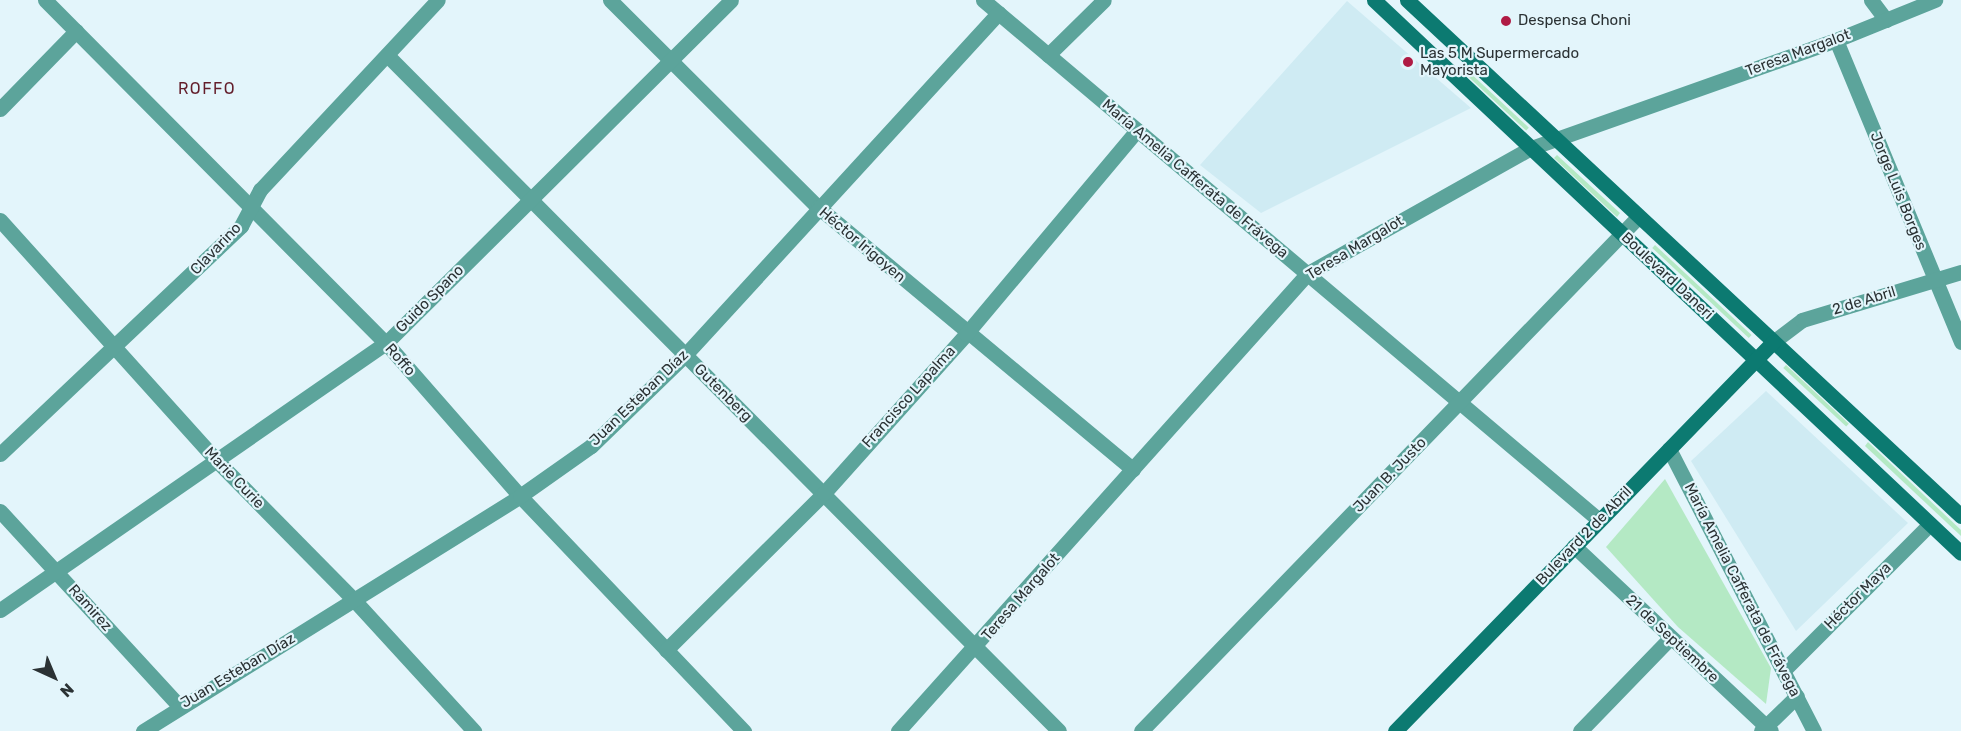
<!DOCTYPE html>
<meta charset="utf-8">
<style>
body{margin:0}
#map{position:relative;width:1961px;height:731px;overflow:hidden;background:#e3f5fb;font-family:Rubik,sans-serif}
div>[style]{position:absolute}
.built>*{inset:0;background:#cfebf3}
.green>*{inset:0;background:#b4e9c4;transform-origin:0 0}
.minor>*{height:15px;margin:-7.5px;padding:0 7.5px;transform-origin:7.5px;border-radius:7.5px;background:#5ca49b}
.secondary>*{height:15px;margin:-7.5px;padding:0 7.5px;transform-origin:7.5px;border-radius:7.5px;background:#0c7a71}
.dots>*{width:16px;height:16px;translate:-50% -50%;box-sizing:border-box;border:3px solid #e3f5fb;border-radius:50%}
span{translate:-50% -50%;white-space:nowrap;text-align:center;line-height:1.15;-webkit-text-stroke:4.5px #e3f5fb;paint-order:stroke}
.poi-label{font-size:15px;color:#2b3234}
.left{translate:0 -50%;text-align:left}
.street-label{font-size:15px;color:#2b3234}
.neighbourhood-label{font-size:16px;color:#631e2b;letter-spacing:1.5px}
.north{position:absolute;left:24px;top:647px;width:60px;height:60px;-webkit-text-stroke:4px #e3f5fb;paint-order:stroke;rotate:136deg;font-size:16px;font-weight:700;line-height:24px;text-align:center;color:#2b3234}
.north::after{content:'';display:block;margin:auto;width:21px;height:27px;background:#2b3234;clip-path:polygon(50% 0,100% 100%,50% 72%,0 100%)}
</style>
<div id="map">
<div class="built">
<div style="clip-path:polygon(1347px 1px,1471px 108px,1261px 213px,1200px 165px)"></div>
<div style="clip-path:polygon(1766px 391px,1908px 523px,1796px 631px,1691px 461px)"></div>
</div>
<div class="green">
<div style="left:1466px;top:69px;width:86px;height:4px;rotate:43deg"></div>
<div style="clip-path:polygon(1557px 155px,1620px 213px,1617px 217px,1554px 158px)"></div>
<div style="left:1655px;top:245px;width:132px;height:4px;rotate:43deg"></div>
<div style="left:1786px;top:365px;width:86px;height:4px;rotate:43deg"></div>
<div style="clip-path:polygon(1868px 442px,1961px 530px,1961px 536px,1865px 446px)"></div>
<div style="clip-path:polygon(1665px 479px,1771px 668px,1766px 704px,1678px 627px,1606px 547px)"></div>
</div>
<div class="minor">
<div style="left:45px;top:0;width:484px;rotate:45.2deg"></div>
<div style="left:386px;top:343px;width:203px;rotate:48.8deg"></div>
<div style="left:520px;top:496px;width:325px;rotate:46.4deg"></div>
<div style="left:610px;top:0;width:293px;rotate:44.9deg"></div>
<div style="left:818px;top:207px;width:410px;rotate:39.8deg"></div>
<div style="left:983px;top:0;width:806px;rotate:40.17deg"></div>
<div style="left:1871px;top:0;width:25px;rotate:53deg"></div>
<div style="left:1836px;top:40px;width:327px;rotate:67.5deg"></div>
<div style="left:387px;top:55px;width:953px;rotate:45.17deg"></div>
<div style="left:1048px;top:55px;width:78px;rotate:-44.5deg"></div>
<div style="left:0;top:109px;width:109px;rotate:-45.7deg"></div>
<div style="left:0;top:220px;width:323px;rotate:48deg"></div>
<div style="left:216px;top:460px;width:197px;rotate:45.4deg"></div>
<div style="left:354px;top:600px;width:178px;rotate:47.5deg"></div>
<div style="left:1773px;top:342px;width:36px;rotate:-37deg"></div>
<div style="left:1802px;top:320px;width:166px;rotate:-16.8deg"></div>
<div style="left:1669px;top:449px;width:317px;rotate:62.8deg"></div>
<div style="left:0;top:454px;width:332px;rotate:-43.4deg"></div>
<div style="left:241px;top:226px;width:41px;rotate:-62.2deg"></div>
<div style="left:260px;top:190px;width:260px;rotate:-46.9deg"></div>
<div style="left:0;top:511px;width:266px;rotate:47.4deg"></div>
<div style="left:1574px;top:546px;width:270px;rotate:43.2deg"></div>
<div style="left:0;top:610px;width:469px;rotate:-34.7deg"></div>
<div style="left:386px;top:343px;width:486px;rotate:-44.8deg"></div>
<div style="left:666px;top:650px;width:223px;rotate:-44.8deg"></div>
<div style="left:824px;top:493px;width:213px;rotate:-48.2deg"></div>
<div style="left:966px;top:334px;width:266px;rotate:-50deg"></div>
<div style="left:1785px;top:669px;width:205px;rotate:-45deg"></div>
<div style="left:143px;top:731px;width:444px;rotate:-31.9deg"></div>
<div style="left:520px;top:496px;width:87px;rotate:-35.2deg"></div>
<div style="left:591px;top:446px;width:131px;rotate:-44.1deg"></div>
<div style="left:685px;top:355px;width:464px;rotate:-47.5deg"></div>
<div style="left:898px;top:731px;width:615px;rotate:-48.17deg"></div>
<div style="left:1308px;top:273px;width:256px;rotate:-29.3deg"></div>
<div style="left:1531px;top:148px;width:324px;rotate:-19.5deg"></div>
<div style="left:1836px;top:40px;width:107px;rotate:-22deg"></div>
<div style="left:1141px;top:731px;width:715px;rotate:-45.96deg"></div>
<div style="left:1580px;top:731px;width:129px;rotate:-45.9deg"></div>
<div style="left:1761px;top:731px;width:50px;rotate:-44.2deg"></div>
</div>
<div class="secondary">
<div style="left:1374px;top:0;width:806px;rotate:43.29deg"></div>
<div style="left:1407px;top:0;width:757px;rotate:42.97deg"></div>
<div style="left:1395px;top:731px;width:542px;rotate:-45.82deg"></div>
</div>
<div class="dots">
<div style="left:1506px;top:21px;background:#af1b44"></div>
<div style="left:1408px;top:62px;background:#af1b44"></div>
</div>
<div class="poi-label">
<span class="left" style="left:1518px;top:21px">Despensa Choni</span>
<span class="left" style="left:1420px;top:62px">Las 5 M Supermercado<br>Mayorista</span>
</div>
<div class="street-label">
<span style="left:1798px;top:53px;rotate:-20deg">Teresa Margalot</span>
<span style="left:1195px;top:179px;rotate:40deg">María Amelia Cafferata de Frávega</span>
<span style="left:1898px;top:191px;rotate:68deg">Jorge Luis Borges</span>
<span style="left:862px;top:245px;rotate:40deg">Héctor Irigoyen</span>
<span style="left:1355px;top:248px;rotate:-31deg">Teresa Margalot</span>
<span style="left:216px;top:249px;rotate:-46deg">Clavarino</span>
<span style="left:1667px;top:276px;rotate:43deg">Boulevard Daneri</span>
<span style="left:430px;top:299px;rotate:-45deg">Guido Spano</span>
<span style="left:1864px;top:301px;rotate:-17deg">2 de Abril</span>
<span style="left:400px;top:360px;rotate:49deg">Roffo</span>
<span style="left:723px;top:393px;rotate:45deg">Gutenberg</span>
<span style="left:909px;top:397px;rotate:-48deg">Francisco Lapalma</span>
<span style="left:639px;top:398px;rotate:-44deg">Juan Esteban Díaz</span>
<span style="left:1390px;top:475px;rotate:-46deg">Juan B. Justo</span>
<span style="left:234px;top:478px;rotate:46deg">Marie Curie</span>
<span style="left:1584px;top:536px;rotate:-46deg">Bulevard 2 de Abril</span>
<span style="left:1742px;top:590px;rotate:63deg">María Amelia Cafferata de Frávega</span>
<span style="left:1858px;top:596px;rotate:-45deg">Héctor Maya</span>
<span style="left:1021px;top:597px;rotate:-49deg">Teresa Margalot</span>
<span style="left:90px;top:608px;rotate:48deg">Ramirez</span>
<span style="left:1672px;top:639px;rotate:43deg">21 de Septiembre</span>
<span style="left:238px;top:671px;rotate:-31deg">Juan Esteban Díaz</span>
</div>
<div class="neighbourhood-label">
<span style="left:207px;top:89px">ROFFO</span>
</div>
<div class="north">N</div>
</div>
